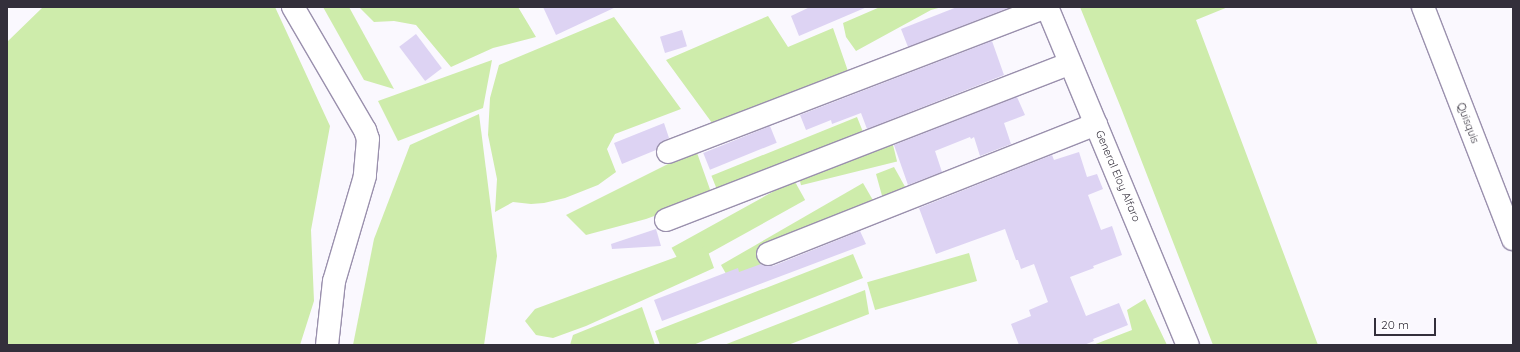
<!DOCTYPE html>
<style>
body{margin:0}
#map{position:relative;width:1520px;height:352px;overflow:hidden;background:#faf8fe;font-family:Quicksand,sans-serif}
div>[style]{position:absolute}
.green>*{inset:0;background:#ceecab;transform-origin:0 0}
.building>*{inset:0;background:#ddd3f3;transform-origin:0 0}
.roads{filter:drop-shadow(1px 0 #9a90ad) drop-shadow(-1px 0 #9a90ad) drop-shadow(0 1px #9a90ad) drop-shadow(0 -1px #9a90ad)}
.minor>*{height:22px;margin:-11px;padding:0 11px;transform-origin:11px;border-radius:11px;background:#fff}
span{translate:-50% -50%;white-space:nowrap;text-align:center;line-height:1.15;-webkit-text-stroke:3.5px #fff;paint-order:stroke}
.street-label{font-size:11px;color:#332f3b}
.frame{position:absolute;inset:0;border:8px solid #332f3b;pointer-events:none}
.scale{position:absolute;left:1374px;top:318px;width:62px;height:18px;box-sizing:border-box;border:2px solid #332f3b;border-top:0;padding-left:5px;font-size:12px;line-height:14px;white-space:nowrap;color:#332f3b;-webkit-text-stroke:3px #fff;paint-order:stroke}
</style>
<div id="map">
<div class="green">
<div style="clip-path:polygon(43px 7px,275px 7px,330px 126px,311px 230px,314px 301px,300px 345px,7px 345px,7px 42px)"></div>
<div style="clip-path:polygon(323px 7px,349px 7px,394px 89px,364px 80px)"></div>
<div style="clip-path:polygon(359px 7px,518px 7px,536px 37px,493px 48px,451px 67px,416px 25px,394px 21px,374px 22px)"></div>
<div style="clip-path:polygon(880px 7px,942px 7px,931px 10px,856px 51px,846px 37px,843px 23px)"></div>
<div style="clip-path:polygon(1080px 7px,1228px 7px,1196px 20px,1318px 345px,1213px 345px,1121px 108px)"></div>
<div style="clip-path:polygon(768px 16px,788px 47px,833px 28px,849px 74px,715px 127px,666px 60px)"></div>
<div style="clip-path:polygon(614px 17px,681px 109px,615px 134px,607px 149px,616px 172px,598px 185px,565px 198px,544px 203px,531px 204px,513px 202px,495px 212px,497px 179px,488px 135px,490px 98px,499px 65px)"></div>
<div style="clip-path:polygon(492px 60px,483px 108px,398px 141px,378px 101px)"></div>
<div style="clip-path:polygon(479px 114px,497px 256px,484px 345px,353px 345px,374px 239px,410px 145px)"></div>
<div style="left:857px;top:117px;width:22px;height:157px;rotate:68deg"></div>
<div style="left:892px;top:141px;width:21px;height:99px;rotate:76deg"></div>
<div style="clip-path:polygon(696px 150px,712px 195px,646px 219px,586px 235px,566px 215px)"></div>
<div style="clip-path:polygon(894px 167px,908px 192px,884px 203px,876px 174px)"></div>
<div style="left:794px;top:180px;width:23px;height:140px;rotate:61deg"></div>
<div style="left:863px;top:183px;width:24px;height:164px;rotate:60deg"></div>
<div style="clip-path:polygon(706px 246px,714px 268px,586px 326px,553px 338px,536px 335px,525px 321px,535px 309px)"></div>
<div style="left:969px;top:253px;width:29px;height:106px;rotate:74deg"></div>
<div style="clip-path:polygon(853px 254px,863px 278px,693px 345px,660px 345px,655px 331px)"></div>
<div style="clip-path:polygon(865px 290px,869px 314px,788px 345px,724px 345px)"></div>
<div style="clip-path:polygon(1145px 299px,1167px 345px,1093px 345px,1132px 330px,1127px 310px)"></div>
<div style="clip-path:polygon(642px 307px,655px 345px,570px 345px,573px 335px)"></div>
</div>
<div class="building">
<div style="clip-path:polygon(543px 7px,616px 7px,556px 35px)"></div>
<div style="clip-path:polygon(810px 7px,867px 7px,799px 36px,791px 16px)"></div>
<div style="clip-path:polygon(957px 7px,1011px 7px,908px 47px,901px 29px)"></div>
<div style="left:682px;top:30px;width:17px;height:23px;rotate:73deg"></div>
<div style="left:416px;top:34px;width:43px;height:21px;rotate:53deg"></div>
<div style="clip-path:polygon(992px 41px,1004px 75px,867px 129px,861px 113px,832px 124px,831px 120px,806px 130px,800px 115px)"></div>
<div style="clip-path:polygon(1017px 97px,1025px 115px,1004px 123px,1011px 144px,980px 156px,974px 137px,971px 139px,970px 137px,935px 151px,942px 172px,908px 185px,894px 145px)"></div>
<div style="clip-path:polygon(664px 123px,669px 138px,659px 144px,656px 150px,622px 164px,614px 143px)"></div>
<div style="left:770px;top:126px;width:18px;height:72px;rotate:68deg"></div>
<div style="clip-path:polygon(1079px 152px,1087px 177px,1097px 174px,1103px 189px,1088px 195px,1101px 230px,1112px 226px,1122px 255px,1093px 266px,1094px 268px,1070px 277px,1086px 316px,1119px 303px,1128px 325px,1093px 339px,1094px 341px,1084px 345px,1019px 345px,1011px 324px,1031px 316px,1029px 310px,1048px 302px,1034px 264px,1021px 269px,1018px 260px,1016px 260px,1005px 229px,936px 254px,919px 208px,1052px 155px,1054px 160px)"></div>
<div style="clip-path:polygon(656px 229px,661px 246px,612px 249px,611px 244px)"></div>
<div style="clip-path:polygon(860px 231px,866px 244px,662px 321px,654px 300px,738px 268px,739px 272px,761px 264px,767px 266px,773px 266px)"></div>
</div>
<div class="roads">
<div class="minor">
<div style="left:293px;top:7px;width:143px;rotate:59.7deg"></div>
<div style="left:365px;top:130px;width:9px;rotate:72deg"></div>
<div style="left:368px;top:139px;width:37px;rotate:95deg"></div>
<div style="left:365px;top:176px;width:109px;rotate:106.4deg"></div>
<div style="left:334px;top:281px;width:64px;rotate:96.2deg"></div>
<div style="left:1047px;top:7px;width:366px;rotate:67.4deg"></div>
<div style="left:1423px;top:7px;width:249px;rotate:68.8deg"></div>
<div style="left:668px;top:152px;width:405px;rotate:-21deg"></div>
<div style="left:666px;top:220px;width:433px;rotate:-21.2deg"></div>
<div style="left:768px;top:254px;width:353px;rotate:-21.6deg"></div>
</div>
</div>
<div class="street-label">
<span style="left:1468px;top:123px;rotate:69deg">Quisquis</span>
<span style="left:1118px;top:176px;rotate:67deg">General Eloy Alfaro</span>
</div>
<div class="frame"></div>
<div class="scale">20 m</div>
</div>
